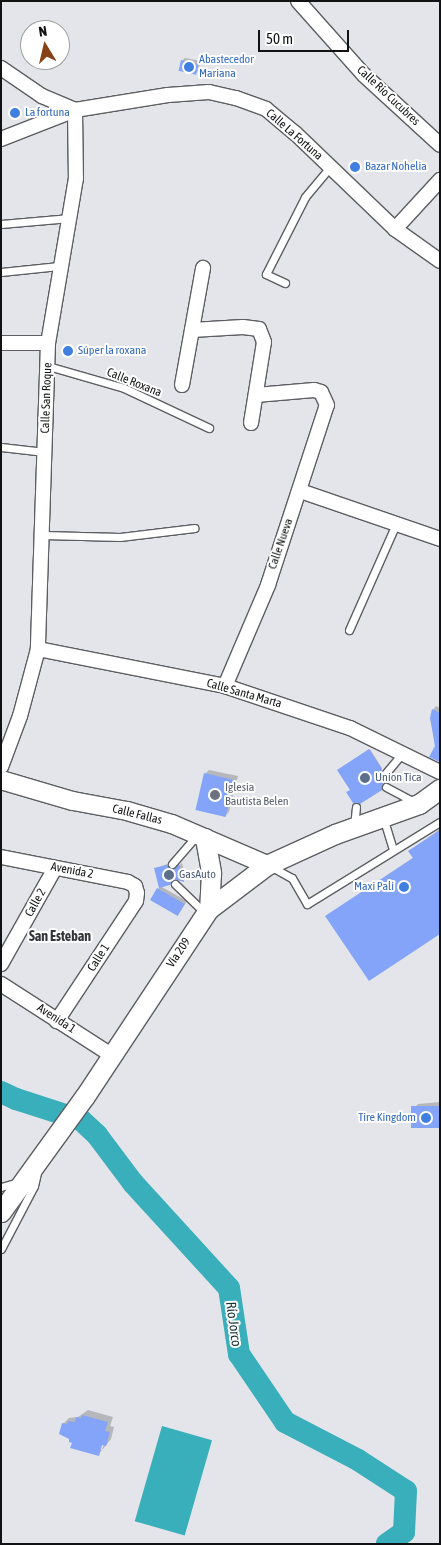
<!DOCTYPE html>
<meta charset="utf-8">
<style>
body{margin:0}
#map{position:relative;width:441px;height:1545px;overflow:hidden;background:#e3e5ea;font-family:"Asap Condensed",sans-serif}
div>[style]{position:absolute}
.water>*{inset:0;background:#39afbb;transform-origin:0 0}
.shadow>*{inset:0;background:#0003}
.river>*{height:22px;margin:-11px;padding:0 11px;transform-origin:11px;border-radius:11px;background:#39afbb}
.building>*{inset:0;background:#84a4f9;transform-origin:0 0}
.roads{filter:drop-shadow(1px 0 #5c5e62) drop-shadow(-1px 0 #5c5e62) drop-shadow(0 1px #5c5e62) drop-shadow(0 -1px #5c5e62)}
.service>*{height:7px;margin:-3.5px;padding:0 3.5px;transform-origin:3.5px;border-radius:3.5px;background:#fff}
.minor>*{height:14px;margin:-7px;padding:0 7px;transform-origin:7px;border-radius:7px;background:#fff}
.tertiary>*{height:18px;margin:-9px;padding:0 9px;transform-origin:9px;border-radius:9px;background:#fff}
.secondary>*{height:19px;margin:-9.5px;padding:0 9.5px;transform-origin:9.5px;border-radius:9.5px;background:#fff}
.dots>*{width:14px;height:14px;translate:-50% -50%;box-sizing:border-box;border:2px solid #fff;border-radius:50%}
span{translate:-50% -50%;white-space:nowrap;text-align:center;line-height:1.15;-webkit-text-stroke:4px #fff;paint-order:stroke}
.shop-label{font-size:12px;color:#366cbe}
.left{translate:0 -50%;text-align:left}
.right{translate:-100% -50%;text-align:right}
.street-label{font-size:12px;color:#111213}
.service-label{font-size:12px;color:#4e5e75}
.worship-label{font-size:12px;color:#5b616d}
.neighbourhood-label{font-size:14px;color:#343539;font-weight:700}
.water-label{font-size:14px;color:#173033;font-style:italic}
.frame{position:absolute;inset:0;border:2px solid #111213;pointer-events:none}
.north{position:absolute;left:20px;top:20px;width:50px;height:50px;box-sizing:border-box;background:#fff;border:1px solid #a0a0a1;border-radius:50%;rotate:351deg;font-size:14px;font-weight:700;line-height:20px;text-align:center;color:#111213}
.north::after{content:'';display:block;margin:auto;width:18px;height:22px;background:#874316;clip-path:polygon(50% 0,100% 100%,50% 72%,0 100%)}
.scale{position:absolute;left:258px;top:30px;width:91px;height:22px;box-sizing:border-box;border:2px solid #111213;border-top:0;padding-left:6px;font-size:15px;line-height:18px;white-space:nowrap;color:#111213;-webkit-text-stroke:4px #fff;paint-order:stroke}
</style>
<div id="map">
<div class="water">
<div style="left:162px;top:1426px;width:52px;height:99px;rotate:16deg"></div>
</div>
<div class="shadow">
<div style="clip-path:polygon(185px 58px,201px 61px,197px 73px,182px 61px)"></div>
<div style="clip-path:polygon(436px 706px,440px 708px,440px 761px,435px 748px,433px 710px)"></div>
<div style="clip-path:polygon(370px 749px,382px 768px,381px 775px,391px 781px,351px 790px,338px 770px)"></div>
<div style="clip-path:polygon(209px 770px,238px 776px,229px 812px,225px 816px,205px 774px)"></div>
<div style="clip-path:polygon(440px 829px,440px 933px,327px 916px,414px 857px,410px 851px)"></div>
<div style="clip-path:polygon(170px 863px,177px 867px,182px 863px,186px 879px,183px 881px,174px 878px,160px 886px,187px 901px,180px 912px,158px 889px,160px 887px,156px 868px)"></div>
<div style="clip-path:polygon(440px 1102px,440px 1126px,412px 1110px,418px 1104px)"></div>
<div style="clip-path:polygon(evenodd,88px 1410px,113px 1417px,110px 1426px,114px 1427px,111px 1439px,99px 1454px,74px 1442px,63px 1424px,69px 1418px,78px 1417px,88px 1410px,105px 1439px,102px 1450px,99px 1450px,105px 1439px)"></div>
</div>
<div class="river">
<div style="left:1px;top:1092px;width:17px;rotate:25deg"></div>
<div style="left:16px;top:1099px;width:68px;rotate:17.9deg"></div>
<div style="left:81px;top:1120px;width:22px;rotate:43deg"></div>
<div style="left:97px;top:1135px;width:60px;rotate:53.1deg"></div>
<div style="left:133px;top:1183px;width:142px;rotate:47.6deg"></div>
<div style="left:229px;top:1288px;width:67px;rotate:81.4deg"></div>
<div style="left:239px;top:1354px;width:82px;rotate:55.9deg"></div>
<div style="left:285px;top:1422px;width:82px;rotate:27.5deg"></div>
<div style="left:358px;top:1460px;width:57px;rotate:32.9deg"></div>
<div style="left:406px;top:1491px;width:41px;rotate:92.8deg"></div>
<div style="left:404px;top:1532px;width:21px;rotate:145deg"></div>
</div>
<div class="building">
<div style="left:181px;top:60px;width:18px;height:11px;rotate:13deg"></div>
<div style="clip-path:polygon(432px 709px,440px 713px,440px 762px,429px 757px,435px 746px,430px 718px)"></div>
<div style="clip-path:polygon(369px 749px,382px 769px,380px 776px,384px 779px,388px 778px,391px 783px,383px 783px,382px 790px,360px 804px,353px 803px,346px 792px,350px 790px,337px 770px)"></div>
<div style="left:204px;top:773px;width:31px;height:38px;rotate:13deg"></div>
<div style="clip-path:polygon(440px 830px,440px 934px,369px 981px,325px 916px,413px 858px,408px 851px)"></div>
<div style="clip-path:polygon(179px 864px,184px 882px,174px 879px,170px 885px,159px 888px,154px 868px,167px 865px,173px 869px)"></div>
<div style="left:157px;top:888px;width:32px;height:14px;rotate:30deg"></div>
<div style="left:440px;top:1106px;width:22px;height:29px;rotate:90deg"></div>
<div style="clip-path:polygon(82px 1415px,108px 1422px,105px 1431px,110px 1432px,106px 1446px,102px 1445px,99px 1456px,70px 1448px,72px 1443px,69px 1442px,69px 1439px,59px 1434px,62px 1423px,67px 1424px,68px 1421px,75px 1422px,76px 1417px,81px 1418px)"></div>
</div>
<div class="roads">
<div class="service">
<div style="left:1px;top:224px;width:69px;rotate:-5deg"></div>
<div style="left:1px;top:272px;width:58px;rotate:-5.9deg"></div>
<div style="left:285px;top:283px;width:21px;rotate:-155deg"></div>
<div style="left:266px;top:274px;width:86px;rotate:-63.1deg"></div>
<div style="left:305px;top:197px;width:39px;rotate:-50deg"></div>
<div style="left:48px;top:366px;width:79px;rotate:16.1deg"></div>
<div style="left:124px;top:388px;width:94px;rotate:25.2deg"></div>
<div style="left:1px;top:447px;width:44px;rotate:6.5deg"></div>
<div style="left:43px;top:535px;width:77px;rotate:1.5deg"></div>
<div style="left:120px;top:537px;width:75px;rotate:-6.9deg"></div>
<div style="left:349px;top:630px;width:116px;rotate:-66.1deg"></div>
<div style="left:385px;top:774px;width:26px;rotate:-50deg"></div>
<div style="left:386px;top:787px;width:32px;rotate:28deg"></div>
<div style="left:383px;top:817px;width:34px;rotate:73deg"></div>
<div style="left:354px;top:826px;width:19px;rotate:-84deg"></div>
<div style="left:172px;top:864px;width:38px;rotate:-49deg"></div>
<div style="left:270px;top:866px;width:25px;rotate:29deg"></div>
<div style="left:292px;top:878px;width:30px;rotate:60deg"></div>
<div style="left:307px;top:904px;width:156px;rotate:-31.7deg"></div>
<div style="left:175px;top:884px;width:42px;rotate:44deg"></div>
<div style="left:1px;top:1187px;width:18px;rotate:-16deg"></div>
<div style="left:1px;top:1249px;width:71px;rotate:-62.4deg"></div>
<div style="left:34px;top:1186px;width:13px;rotate:-77deg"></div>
</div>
<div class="minor">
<div style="left:298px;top:1px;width:99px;rotate:48.3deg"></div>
<div style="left:364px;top:75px;width:103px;rotate:42.6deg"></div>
<div style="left:1px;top:68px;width:50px;rotate:34.3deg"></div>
<div style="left:42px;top:96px;width:36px;rotate:23deg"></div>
<div style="left:75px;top:110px;width:68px;rotate:89.2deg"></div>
<div style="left:76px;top:178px;width:167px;rotate:99.6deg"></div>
<div style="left:48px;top:343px;width:306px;rotate:91.9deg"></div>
<div style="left:38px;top:649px;width:69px;rotate:105deg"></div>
<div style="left:20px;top:716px;width:54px;rotate:110.4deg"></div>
<div style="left:1px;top:139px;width:79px;rotate:-21.4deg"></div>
<div style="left:75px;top:110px;width:94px;rotate:-9.2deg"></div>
<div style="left:168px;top:95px;width:41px;rotate:-4.2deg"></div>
<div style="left:209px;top:92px;width:28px;rotate:13deg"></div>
<div style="left:236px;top:98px;width:32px;rotate:20deg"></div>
<div style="left:266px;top:109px;width:38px;rotate:40deg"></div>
<div style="left:295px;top:133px;width:139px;rotate:43.8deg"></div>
<div style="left:395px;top:229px;width:55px;rotate:35.4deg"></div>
<div style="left:395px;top:229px;width:67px;rotate:-47.4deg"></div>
<div style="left:192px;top:330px;width:51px;rotate:-3.4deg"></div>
<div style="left:243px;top:327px;width:16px;rotate:7deg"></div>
<div style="left:259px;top:329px;width:14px;rotate:69deg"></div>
<div style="left:264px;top:342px;width:82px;rotate:99.1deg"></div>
<div style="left:1px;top:343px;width:47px"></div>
<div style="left:182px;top:385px;width:119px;rotate:-79.8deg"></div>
<div style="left:300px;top:491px;width:148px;rotate:18.9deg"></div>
<div style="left:38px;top:649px;width:191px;rotate:11.2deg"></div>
<div style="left:225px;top:686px;width:132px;rotate:18.6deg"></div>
<div style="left:350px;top:728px;width:100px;rotate:26.1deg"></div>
<div style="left:225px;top:686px;width:110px;rotate:-66.9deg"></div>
<div style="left:268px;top:585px;width:189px;rotate:-71.9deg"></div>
<div style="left:327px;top:405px;width:14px;rotate:-115deg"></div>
<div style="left:321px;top:392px;width:7px;rotate:-164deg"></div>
<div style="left:314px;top:390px;width:58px;rotate:175.1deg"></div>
<div style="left:1px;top:857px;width:129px;rotate:11.1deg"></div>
<div style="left:128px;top:882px;width:8px;rotate:30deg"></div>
<div style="left:135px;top:886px;width:7px;rotate:74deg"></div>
<div style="left:137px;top:893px;width:8px;rotate:97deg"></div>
<div style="left:136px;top:901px;width:144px;rotate:123.4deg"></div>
<div style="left:1px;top:964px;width:110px;rotate:-60.6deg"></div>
<div style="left:1px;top:984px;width:131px;rotate:32.8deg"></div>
</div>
<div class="tertiary">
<div style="left:1px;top:780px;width:75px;rotate:16.3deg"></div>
<div style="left:73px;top:801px;width:55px;rotate:10.5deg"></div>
<div style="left:127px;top:811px;width:47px;rotate:16.1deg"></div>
<div style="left:172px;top:824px;width:103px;rotate:23.3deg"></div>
</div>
<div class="secondary">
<div style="left:205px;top:838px;width:36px;rotate:80deg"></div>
<div style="left:211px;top:873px;width:36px;rotate:93deg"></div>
<div style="left:1px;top:1212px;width:143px;rotate:-54.1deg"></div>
<div style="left:85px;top:1096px;width:224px;rotate:-56.5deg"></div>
<div style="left:209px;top:909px;width:73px;rotate:-37.2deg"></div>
<div style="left:267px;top:865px;width:75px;rotate:-24.5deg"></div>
<div style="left:335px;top:834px;width:89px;rotate:-19.7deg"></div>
<div style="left:419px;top:804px;width:26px;rotate:-36deg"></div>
</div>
</div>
<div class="dots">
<div style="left:189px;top:67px;background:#3f7fe0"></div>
<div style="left:15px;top:113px;background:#3f7fe0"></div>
<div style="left:355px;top:167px;background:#3f7fe0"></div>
<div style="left:68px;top:351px;background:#3f7fe0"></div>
<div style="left:365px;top:778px;background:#5c6f8a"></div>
<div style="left:215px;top:795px;background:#6b7280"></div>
<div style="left:169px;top:875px;background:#5c6f8a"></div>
<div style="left:404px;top:887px;background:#3f7fe0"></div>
<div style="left:426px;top:1118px;background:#3f7fe0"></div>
</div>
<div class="shop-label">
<span class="left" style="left:199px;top:67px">Abastecedor<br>Mariana</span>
<span class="left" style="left:25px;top:113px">La fortuna</span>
<span class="left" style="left:365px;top:167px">Bazar Nohelia</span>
<span class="left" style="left:78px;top:351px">Súper la roxana</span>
<span class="right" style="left:394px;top:887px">Maxi Palí</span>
<span class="right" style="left:416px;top:1118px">Tire Kingdom</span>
</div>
<div class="street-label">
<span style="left:388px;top:96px;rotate:43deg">Calle Río Cucubres</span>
<span style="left:294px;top:135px;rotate:41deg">Calle La Fortuna</span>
<span style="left:134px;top:383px;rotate:22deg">Calle Roxana</span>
<span style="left:47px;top:398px;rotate:-88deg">Calle San Roque</span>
<span style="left:281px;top:544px;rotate:-71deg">Calle Nueva</span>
<span style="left:244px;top:694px;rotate:16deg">Calle Santa Marta</span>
<span style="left:137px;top:815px;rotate:14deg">Calle Fallas</span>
<span style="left:72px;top:871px;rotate:11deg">Avenida 2</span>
<span style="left:36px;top:903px;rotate:-61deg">Calle 2</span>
<span style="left:179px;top:953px;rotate:-56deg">Vía 209</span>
<span style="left:99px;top:958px;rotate:-57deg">Calle 1</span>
<span style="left:56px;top:1019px;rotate:33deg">Avenida 1</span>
</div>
<div class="service-label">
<span class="left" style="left:375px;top:778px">Union Tica</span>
<span class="left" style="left:179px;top:875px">GasAuto</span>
</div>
<div class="worship-label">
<span class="left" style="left:225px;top:795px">Iglesia<br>Bautista Belen</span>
</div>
<div class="neighbourhood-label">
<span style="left:60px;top:936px">San Esteban</span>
</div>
<div class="water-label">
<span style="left:234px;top:1324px;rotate:82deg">Río Jorco</span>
</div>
<div class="frame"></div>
<div class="north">N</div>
<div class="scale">50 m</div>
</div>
